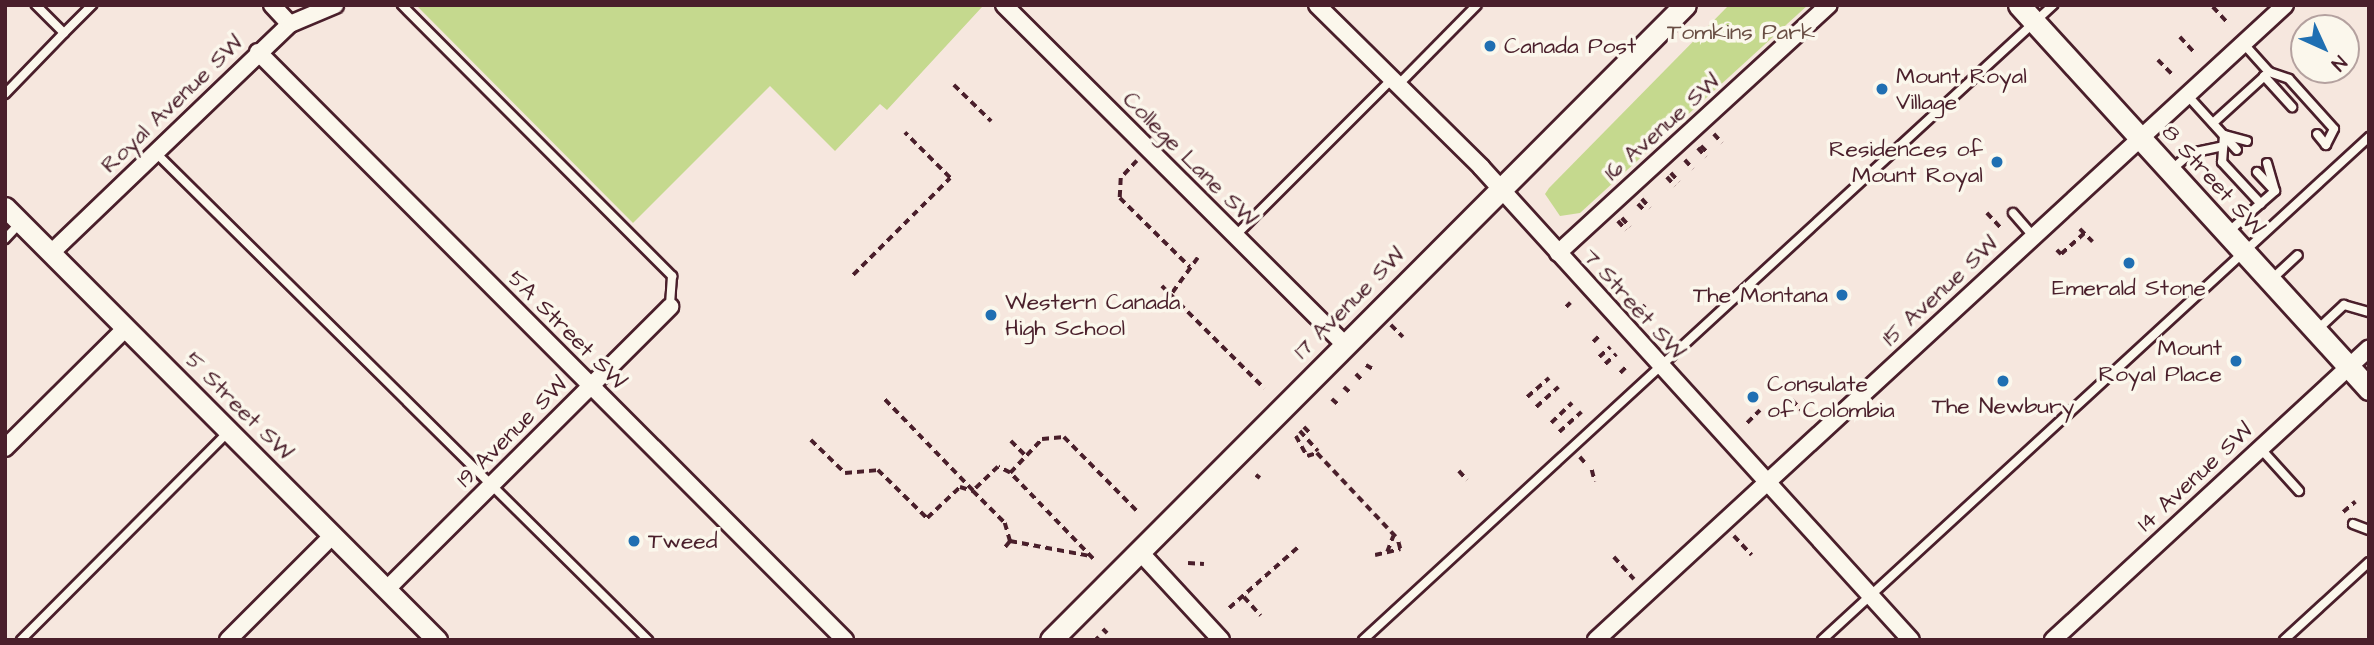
<!DOCTYPE html>
<style>
body{margin:0}
#map{position:relative;width:2374px;height:645px;overflow:hidden;background:#f6e7de;font-family:"Architects Daughter",sans-serif}
div>[style]{position:absolute}
.green>*{inset:0;background:#c5d98e}
.path>*{height:3.5px;margin-top:-1.75px;transform-origin:0;background:repeating-linear-gradient(90deg,#4a1f2b 0 7px,transparent 0 12px)}
.roads{filter:drop-shadow(2px 0 #4a1f2b) drop-shadow(-2px 0 #4a1f2b) drop-shadow(0 2px #4a1f2b) drop-shadow(0 -2px #4a1f2b)}
.service>*{height:8px;margin:-4px;padding:0 4px;transform-origin:4px;border-radius:4px;background:#fbf7ec}
.minor>*{height:16px;margin:-8px;padding:0 8px;transform-origin:8px;border-radius:8px;background:#fbf7ec}
.tertiary>*{height:19px;margin:-9.5px;padding:0 9.5px;transform-origin:9.5px;border-radius:9.5px;background:#fbf7ec}
.secondary>*{height:21px;margin:-10.5px;padding:0 10.5px;transform-origin:10.5px;border-radius:10.5px;background:#fbf7ec}
.path-bridge>*{height:3.5px;margin-top:-1.75px;transform-origin:0;background:repeating-linear-gradient(90deg,#4a1f2b 0 7px,transparent 0 12px)}
.dots>*{width:19px;height:19px;translate:-50% -50%;box-sizing:border-box;border:4px solid #fbf7ec;border-radius:50%}
span{translate:-50% -50%;white-space:nowrap;text-align:center;line-height:1.15;-webkit-text-stroke:7px #fbf7ec;paint-order:stroke}
.park-label{font-size:23px;color:#694e44}
.poi-label{font-size:23px;color:#4a1f2b}
.left{translate:0 -50%;text-align:left}
.right{translate:-100% -50%;text-align:right}
.street-label{font-size:23px;color:#4a1f2b}
.frame{position:absolute;inset:0;border:7px solid #4a1f2b;pointer-events:none}
.north{position:absolute;left:2290px;top:14px;width:70px;height:70px;box-sizing:border-box;background:#fbf7ec;border:2px solid #b4a19f;border-radius:50%;rotate:135deg;font-size:19px;font-weight:700;line-height:28px;text-align:center;color:#4a1f2b}
.north::after{content:'';display:block;margin:auto;width:24px;height:32px;background:#1f6fb2;clip-path:polygon(50% 0,100% 100%,50% 72%,0 100%)}
</style>
<div id="map">
<div class="green">
<div style="clip-path:polygon(1729px 5px,1808px 5px,1580px 213px,1560px 216px,1545px 194px,1549px 188px)"></div>
<div style="clip-path:polygon(417px 6px,980px 5px,982px 7px,887px 110px,880px 104px,835px 151px,770px 86px,633px 223px)"></div>
</div>
<div class="path">
<div style="left:2213px;top:7px;width:22px;rotate:47deg"></div>
<div style="left:2296px;top:33px;width:12px;rotate:48deg"></div>
<div style="left:2180px;top:37px;width:22px;rotate:47deg"></div>
<div style="left:2158px;top:60px;width:20px;rotate:45deg"></div>
<div style="left:954px;top:85px;width:52px;rotate:44.2deg"></div>
<div style="left:1714px;top:134px;width:12px;rotate:48deg"></div>
<div style="left:1701px;top:146px;width:11px;rotate:45deg"></div>
<div style="left:1698px;top:148px;width:12px;rotate:48deg"></div>
<div style="left:1685px;top:160px;width:12px;rotate:48deg"></div>
<div style="left:1137px;top:161px;width:23px;rotate:133deg"></div>
<div style="left:1121px;top:178px;width:20px;rotate:93deg"></div>
<div style="left:1120px;top:198px;width:98px;rotate:44.6deg"></div>
<div style="left:1671px;top:173px;width:12px;rotate:48deg"></div>
<div style="left:1667px;top:177px;width:12px;rotate:48deg"></div>
<div style="left:1642px;top:199px;width:12px;rotate:48deg"></div>
<div style="left:1638px;top:204px;width:11px;rotate:45deg"></div>
<div style="left:1987px;top:213px;width:22px;rotate:47deg"></div>
<div style="left:1622px;top:218px;width:12px;rotate:48deg"></div>
<div style="left:1618px;top:221px;width:12px;rotate:48deg"></div>
<div style="left:2080px;top:229px;width:18px;rotate:45deg"></div>
<div style="left:2057px;top:250px;width:6px;rotate:45deg"></div>
<div style="left:2061px;top:254px;width:31px;rotate:-42deg"></div>
<div style="left:1593px;top:255px;width:6px"></div>
<div style="left:1198px;top:258px;width:46px;rotate:126.1deg"></div>
<div style="left:1171px;top:295px;width:132px;rotate:45deg"></div>
<div style="left:853px;top:275px;width:137px;rotate:-45deg"></div>
<div style="left:950px;top:178px;width:64px;rotate:-135deg"></div>
<div style="left:1162px;top:286px;width:13px;rotate:45deg"></div>
<div style="left:1566px;top:307px;width:6px;rotate:-45deg"></div>
<div style="left:1642px;top:308px;width:4px;rotate:-45deg"></div>
<div style="left:1391px;top:325px;width:17px;rotate:45deg"></div>
<div style="left:1593px;top:342px;width:10px;rotate:-45deg"></div>
<div style="left:1599px;top:357px;width:15px;rotate:-42deg"></div>
<div style="left:1605px;top:364px;width:15px;rotate:-42deg"></div>
<div style="left:1366px;top:365px;width:8px;rotate:30deg"></div>
<div style="left:1620px;top:373px;width:10px;rotate:-45deg"></div>
<div style="left:1356px;top:374px;width:8px;rotate:45deg"></div>
<div style="left:1344px;top:387px;width:11px;rotate:41deg"></div>
<div style="left:1527px;top:397px;width:29px;rotate:-41deg"></div>
<div style="left:1332px;top:399px;width:11px;rotate:41deg"></div>
<div style="left:1792px;top:400px;width:16px;rotate:47deg"></div>
<div style="left:1536px;top:407px;width:30px;rotate:-42deg"></div>
<div style="left:1551px;top:423px;width:29px;rotate:-44deg"></div>
<div style="left:1747px;top:423px;width:18px;rotate:-45deg"></div>
<div style="left:1304px;top:427px;width:10px;rotate:45deg"></div>
<div style="left:1300px;top:431px;width:27px;rotate:48deg"></div>
<div style="left:1559px;top:432px;width:30px;rotate:-42deg"></div>
<div style="left:1296px;top:436px;width:23px;rotate:61deg"></div>
<div style="left:1307px;top:456px;width:10px;rotate:-17deg"></div>
<div style="left:811px;top:440px;width:47px;rotate:44.1deg"></div>
<div style="left:845px;top:473px;width:33px;rotate:-5deg"></div>
<div style="left:878px;top:470px;width:69px;rotate:44.4deg"></div>
<div style="left:927px;top:518px;width:45px;rotate:-43.2deg"></div>
<div style="left:960px;top:487px;width:14px;rotate:17deg"></div>
<div style="left:973px;top:491px;width:129px;rotate:-134.1deg"></div>
<div style="left:1011px;top:441px;width:21px;rotate:45deg"></div>
<div style="left:1580px;top:457px;width:11px;rotate:49deg"></div>
<div style="left:1592px;top:470px;width:12px;rotate:76deg"></div>
<div style="left:1459px;top:471px;width:12px;rotate:48deg"></div>
<div style="left:1010px;top:473px;width:13px;rotate:-153deg"></div>
<div style="left:998px;top:467px;width:35px;rotate:136deg"></div>
<div style="left:973px;top:491px;width:45px;rotate:45deg"></div>
<div style="left:1005px;top:523px;width:19px;rotate:74deg"></div>
<div style="left:1256px;top:475px;width:5px;rotate:37deg"></div>
<div style="left:2343px;top:512px;width:16px;rotate:-40deg"></div>
<div style="left:1734px;top:536px;width:26px;rotate:47deg"></div>
<div style="left:1010px;top:541px;width:81px;rotate:10.6deg"></div>
<div style="left:1005px;top:547px;width:8px;rotate:-50deg"></div>
<div style="left:1387px;top:552px;width:17px;rotate:-69deg"></div>
<div style="left:1375px;top:555px;width:26px;rotate:-13deg"></div>
<div style="left:1400px;top:549px;width:11px;rotate:-105deg"></div>
<div style="left:1614px;top:557px;width:30px;rotate:48deg"></div>
<div style="left:1093px;top:559px;width:120px;rotate:-134deg"></div>
<div style="left:1010px;top:473px;width:47px;rotate:-46.7deg"></div>
<div style="left:1042px;top:439px;width:22px;rotate:-5deg"></div>
<div style="left:1064px;top:437px;width:107px;rotate:45.4deg"></div>
<div style="left:1188px;top:563px;width:16px;rotate:4deg"></div>
<div style="left:1244px;top:597px;width:25px;rotate:48deg"></div>
<div style="left:1229px;top:608px;width:91px;rotate:-41.4deg"></div>
<div style="left:1103px;top:629px;width:6px;rotate:45deg"></div>
<div style="left:1096px;top:637px;width:4px;rotate:45deg"></div>
</div>
<div class="roads">
<div class="service">
<div style="left:402px;top:5px;width:383px;rotate:45.1deg"></div>
<div style="left:672px;top:276px;width:31px;rotate:94deg"></div>
<div style="left:64px;top:33px;width:40px;rotate:-45deg"></div>
<div style="left:2269px;top:72px;width:21px;rotate:19deg"></div>
<div style="left:2289px;top:79px;width:67px;rotate:48deg"></div>
<div style="left:2334px;top:129px;width:18px;rotate:117deg"></div>
<div style="left:2326px;top:145px;width:14px;rotate:-129deg"></div>
<div style="left:2264px;top:76px;width:42px;rotate:47.9deg"></div>
<div style="left:1398px;top:85px;width:112px;rotate:-45.4deg"></div>
<div style="left:5px;top:94px;width:85px;rotate:-46deg"></div>
<div style="left:64px;top:33px;width:40px;rotate:-135deg"></div>
<div style="left:2187px;top:95px;width:74px;rotate:47.7deg"></div>
<div style="left:2213px;top:123px;width:76px;rotate:-42.3deg"></div>
<div style="left:2269px;top:72px;width:39px;rotate:-132deg"></div>
<div style="left:2247px;top:141px;width:24px;rotate:-165deg"></div>
<div style="left:2224px;top:135px;width:27px;rotate:94deg"></div>
<div style="left:2222px;top:162px;width:57px;rotate:47.1deg"></div>
<div style="left:155px;top:152px;width:694px;rotate:44.71deg"></div>
<div style="left:2267px;top:163px;width:29px;rotate:74deg"></div>
<div style="left:2170px;top:171px;width:28px;rotate:-41deg"></div>
<div style="left:2191px;top:153px;width:33px;rotate:-12deg"></div>
<div style="left:2257px;top:172px;width:23px;rotate:47deg"></div>
<div style="left:2013px;top:213px;width:30px;rotate:49deg"></div>
<div style="left:2227px;top:233px;width:64px;rotate:-41.2deg"></div>
<div style="left:1235px;top:236px;width:221px;rotate:-45deg"></div>
<div style="left:5px;top:239px;width:22px;rotate:-47deg"></div>
<div style="left:2272px;top:279px;width:35px;rotate:-43deg"></div>
<div style="left:2317px;top:330px;width:37px;rotate:-43deg"></div>
<div style="left:2344px;top:305px;width:26px;rotate:16deg"></div>
<div style="left:2260px;top:448px;width:58px;rotate:47.8deg"></div>
<div style="left:2353px;top:524px;width:17px;rotate:21deg"></div>
<div style="left:21px;top:640px;width:295px;rotate:-45.1deg"></div>
<div style="left:1363px;top:640px;width:938px;rotate:-42.62deg"></div>
<div style="left:1822px;top:640px;width:743px;rotate:-42.6deg"></div>
<div style="left:2284px;top:640px;width:115px;rotate:-42.5deg"></div>
</div>
<div class="minor">
<div style="left:272px;top:5px;width:26px;rotate:47deg"></div>
<div style="left:1004px;top:5px;width:482px;rotate:44.9deg"></div>
<div style="left:1317px;top:5px;width:231px;rotate:44.6deg"></div>
<div style="left:1481px;top:167px;width:639px;rotate:47.73deg"></div>
<div style="left:258px;top:52px;width:831px;rotate:45.05deg"></div>
<div style="left:51px;top:253px;width:331px;rotate:-43.8deg"></div>
<div style="left:290px;top:24px;width:49px;rotate:-22.9deg"></div>
<div style="left:1558px;top:253px;width:367px;rotate:-42.5deg"></div>
<div style="left:5px;top:448px;width:170px;rotate:-44.8deg"></div>
<div style="left:1139px;top:551px;width:121px;rotate:47.3deg"></div>
<div style="left:387px;top:589px;width:400px;rotate:-44.9deg"></div>
<div style="left:228px;top:640px;width:148px;rotate:-45deg"></div>
<div style="left:1596px;top:640px;width:937px;rotate:-42.66deg"></div>
<div style="left:2053px;top:640px;width:430px;rotate:-42.7deg"></div>
</div>
<div class="tertiary">
<div style="left:5px;top:207px;width:612px;rotate:45.07deg"></div>
</div>
<div class="secondary">
<div style="left:2019px;top:5px;width:520px;rotate:47.65deg"></div>
<div style="left:1051px;top:640px;width:897px;rotate:-45.05deg"></div>
</div>
</div>
<div class="path-bridge">
<div style="left:1317px;top:453px;width:117px;rotate:46.7deg"></div>
</div>
<div class="dots">
<div style="left:1490px;top:46px;background:#1f6fb2"></div>
<div style="left:1882px;top:89px;background:#1f6fb2"></div>
<div style="left:1997px;top:162px;background:#1f6fb2"></div>
<div style="left:2129px;top:263px;background:#1f6fb2"></div>
<div style="left:1842px;top:295px;background:#1f6fb2"></div>
<div style="left:991px;top:315px;background:#1f6fb2"></div>
<div style="left:2236px;top:361px;background:#1f6fb2"></div>
<div style="left:2003px;top:381px;background:#1f6fb2"></div>
<div style="left:1753px;top:397px;background:#1f6fb2"></div>
<div style="left:634px;top:541px;background:#1f6fb2"></div>
</div>
<div class="park-label">
<span style="left:1741px;top:32px">Tomkins Park</span>
</div>
<div class="poi-label">
<span class="left" style="left:1504px;top:46px">Canada Post</span>
<span class="left" style="left:1896px;top:89px">Mount Royal<br>Village</span>
<span class="right" style="left:1983px;top:162px">Residences of<br>Mount Royal</span>
<span style="left:2129px;top:288px">Emerald Stone</span>
<span class="right" style="left:1828px;top:295px">The Montana</span>
<span class="left" style="left:1005px;top:315px">Western Canada<br>High School</span>
<span class="right" style="left:2222px;top:361px">Mount<br>Royal Place</span>
<span class="left" style="left:1767px;top:397px">Consulate<br>of Colombia</span>
<span style="left:2003px;top:406px">The Newbury</span>
<span class="left" style="left:648px;top:541px">Tweed</span>
</div>
<div class="street-label">
<span style="left:172px;top:104px;rotate:-44deg">Royal Avenue SW</span>
<span style="left:1662px;top:127px;rotate:-42deg">16 Avenue SW</span>
<span style="left:1190px;top:159px;rotate:45deg">College Lane SW</span>
<span style="left:2213px;top:180px;rotate:48deg">8 Street SW</span>
<span style="left:1940px;top:291px;rotate:-43deg">15 Avenue SW</span>
<span style="left:1349px;top:303px;rotate:-45deg">17 Avenue SW</span>
<span style="left:1634px;top:304px;rotate:48deg">7 Street SW</span>
<span style="left:567px;top:330px;rotate:45deg">5A Street SW</span>
<span style="left:239px;top:406px;rotate:45deg">5 Street SW</span>
<span style="left:512px;top:432px;rotate:-45deg">19 Avenue SW</span>
<span style="left:2195px;top:477px;rotate:-43deg">14 Avenue SW</span>
</div>
<div class="frame"></div>
<div class="north">N</div>
</div>
